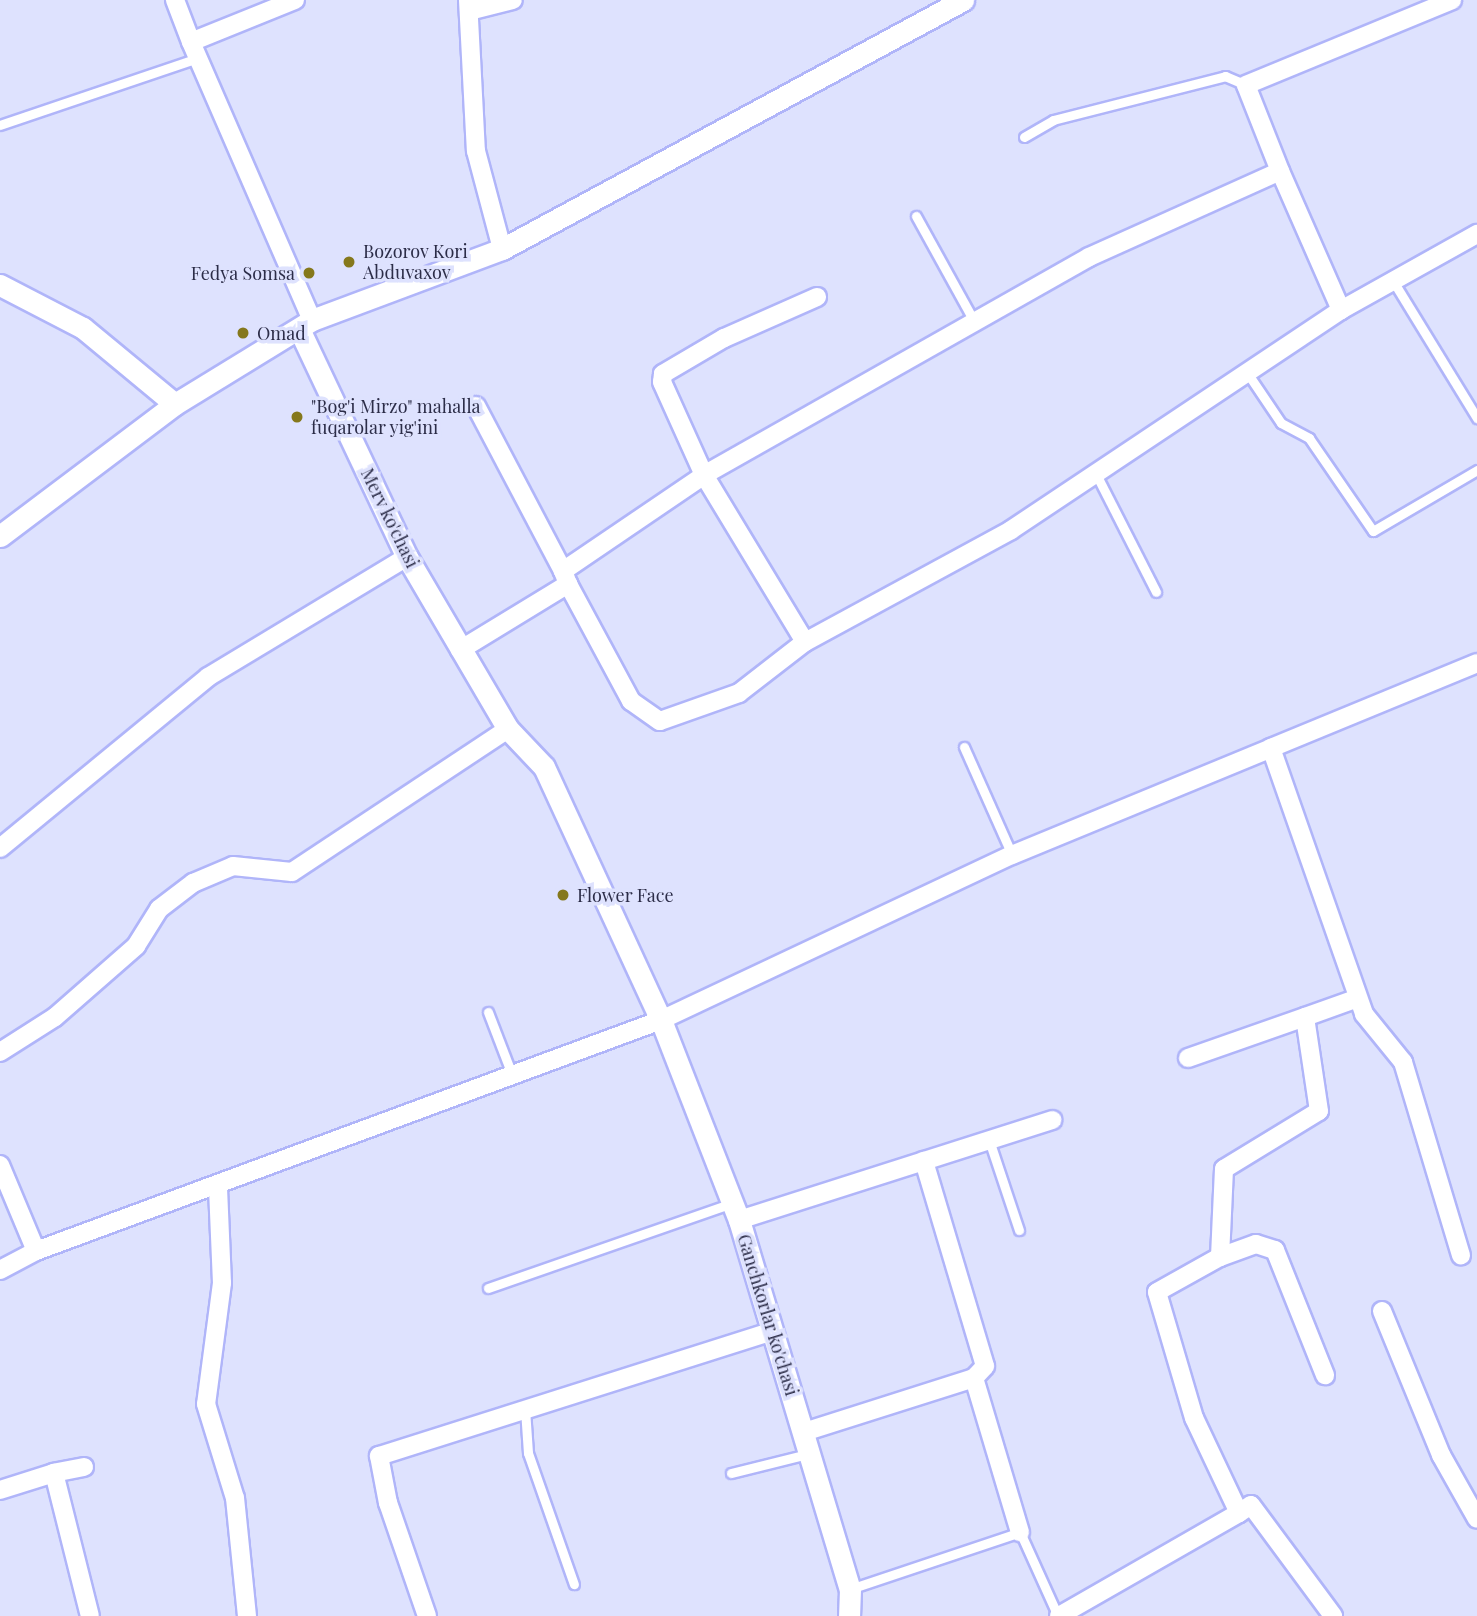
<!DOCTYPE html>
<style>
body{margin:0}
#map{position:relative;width:1477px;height:1616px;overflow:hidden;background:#dee2fe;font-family:"Playfair Display",serif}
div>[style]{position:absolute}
.roads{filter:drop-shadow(2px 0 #b0b5f9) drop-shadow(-2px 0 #b0b5f9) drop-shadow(0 2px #b0b5f9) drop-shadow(0 -2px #b0b5f9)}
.service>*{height:9px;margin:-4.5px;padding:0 4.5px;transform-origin:4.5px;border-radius:4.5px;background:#fff}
.minor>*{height:18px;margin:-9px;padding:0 9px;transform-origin:9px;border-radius:9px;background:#fff}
.tertiary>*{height:21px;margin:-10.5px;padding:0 10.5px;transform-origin:10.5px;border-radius:10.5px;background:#fff}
.dots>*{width:19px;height:19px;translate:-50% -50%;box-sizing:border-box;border:4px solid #dee2fe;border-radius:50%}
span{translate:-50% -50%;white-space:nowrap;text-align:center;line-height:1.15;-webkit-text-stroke:7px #dee2fe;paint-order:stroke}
.poi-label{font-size:18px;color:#2c2d48}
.left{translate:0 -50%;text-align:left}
.right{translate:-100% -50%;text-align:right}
.street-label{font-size:18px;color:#2c2d48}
</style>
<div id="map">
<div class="roads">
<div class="service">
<div style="left:0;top:125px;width:209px;rotate:-18.7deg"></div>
<div style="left:1024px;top:137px;width:34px;rotate:-30deg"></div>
<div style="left:1053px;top:120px;width:178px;rotate:-14.3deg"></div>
<div style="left:1225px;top:76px;width:23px;rotate:23deg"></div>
<div style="left:916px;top:216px;width:120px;rotate:61.1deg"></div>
<div style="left:1393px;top:281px;width:161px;rotate:58.5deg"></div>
<div style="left:1248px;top:374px;width:59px;rotate:56deg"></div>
<div style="left:1281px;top:423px;width:32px;rotate:28deg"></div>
<div style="left:1309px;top:438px;width:113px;rotate:55.5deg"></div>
<div style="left:1373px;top:531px;width:121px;rotate:-30.4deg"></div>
<div style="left:1097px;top:476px;width:130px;rotate:63deg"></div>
<div style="left:964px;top:747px;width:118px;rotate:66deg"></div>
<div style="left:488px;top:1012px;width:70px;rotate:69deg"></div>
<div style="left:989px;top:1140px;width:95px;rotate:71.6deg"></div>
<div style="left:488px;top:1288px;width:258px;rotate:-19.2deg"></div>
<div style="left:525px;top:1409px;width:44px;rotate:86.1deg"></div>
<div style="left:528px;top:1453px;width:139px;rotate:70.7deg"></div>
<div style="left:731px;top:1473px;width:79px;rotate:-13.9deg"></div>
<div style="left:850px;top:1589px;width:179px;rotate:-18.5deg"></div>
<div style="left:1020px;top:1532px;width:92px;rotate:65.7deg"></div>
</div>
<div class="minor">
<div style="left:175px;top:0;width:45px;rotate:69.1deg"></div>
<div style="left:295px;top:0;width:112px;rotate:158deg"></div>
<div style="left:191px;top:42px;width:303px;rotate:66.5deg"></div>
<div style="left:468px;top:0;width:151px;rotate:87deg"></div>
<div style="left:476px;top:151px;width:101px;rotate:75.1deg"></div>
<div style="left:469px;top:11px;width:45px;rotate:-14deg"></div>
<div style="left:1280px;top:171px;width:152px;rotate:66.3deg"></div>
<div style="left:1341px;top:310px;width:156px;rotate:-29.2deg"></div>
<div style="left:817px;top:297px;width:102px;rotate:156.2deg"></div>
<div style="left:724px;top:338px;width:71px;rotate:149.5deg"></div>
<div style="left:663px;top:374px;width:8px;rotate:97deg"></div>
<div style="left:662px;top:382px;width:102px;rotate:65.7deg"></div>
<div style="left:704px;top:475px;width:195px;rotate:58.8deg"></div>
<div style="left:805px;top:642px;width:234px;rotate:-28.5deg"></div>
<div style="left:1011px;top:530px;width:397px;rotate:-33.7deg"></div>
<div style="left:476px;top:406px;width:187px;rotate:62.2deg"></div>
<div style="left:568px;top:584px;width:133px;rotate:61.7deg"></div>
<div style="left:631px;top:701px;width:35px;rotate:35deg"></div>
<div style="left:660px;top:721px;width:84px;rotate:-19.5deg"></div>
<div style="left:739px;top:693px;width:83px;rotate:-37.7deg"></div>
<div style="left:460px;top:650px;width:127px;rotate:-31.4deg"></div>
<div style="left:568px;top:584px;width:14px;rotate:-111deg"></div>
<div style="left:563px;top:571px;width:171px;rotate:-34.2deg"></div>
<div style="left:704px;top:475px;width:442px;rotate:-29.5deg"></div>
<div style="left:1089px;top:257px;width:209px;rotate:-24.2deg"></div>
<div style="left:1280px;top:171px;width:92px;rotate:-111.6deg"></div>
<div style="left:1246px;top:85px;width:223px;rotate:-22.4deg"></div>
<div style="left:1271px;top:748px;width:223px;rotate:-22.4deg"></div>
<div style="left:0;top:848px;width:269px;rotate:-39.4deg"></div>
<div style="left:208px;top:677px;width:232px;rotate:-31.1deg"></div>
<div style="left:0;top:1052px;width:65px;rotate:-32.5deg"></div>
<div style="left:55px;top:1017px;width:108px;rotate:-41.2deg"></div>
<div style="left:136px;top:946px;width:44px;rotate:-58.1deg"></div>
<div style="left:159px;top:909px;width:43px;rotate:-37.4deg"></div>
<div style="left:193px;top:883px;width:43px;rotate:-23deg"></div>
<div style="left:233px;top:866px;width:59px;rotate:5.8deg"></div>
<div style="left:292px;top:872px;width:259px;rotate:-33.5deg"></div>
<div style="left:1188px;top:1058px;width:124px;rotate:-19.3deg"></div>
<div style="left:0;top:1165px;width:93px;rotate:67.3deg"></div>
<div style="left:218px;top:1188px;width:95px;rotate:87.6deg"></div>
<div style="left:222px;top:1283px;width:122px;rotate:97.5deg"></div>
<div style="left:206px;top:1404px;width:98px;rotate:72.9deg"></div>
<div style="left:235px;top:1498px;width:119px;rotate:84.2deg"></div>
<div style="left:739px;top:1220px;width:329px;rotate:-17.7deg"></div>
<div style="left:1220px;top:1257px;width:38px;rotate:-20deg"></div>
<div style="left:1256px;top:1244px;width:20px;rotate:18deg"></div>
<div style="left:1275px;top:1250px;width:135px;rotate:68.2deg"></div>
<div style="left:0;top:1270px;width:41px;rotate:-27.8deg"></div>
<div style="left:36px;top:1251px;width:666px;rotate:-20.28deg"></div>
<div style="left:661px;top:1020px;width:388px;rotate:-25.2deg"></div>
<div style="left:1012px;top:855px;width:280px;rotate:-22.4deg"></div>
<div style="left:1271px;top:748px;width:282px;rotate:70.7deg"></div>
<div style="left:1364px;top:1014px;width:62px;rotate:50.9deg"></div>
<div style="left:1403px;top:1062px;width:202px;rotate:73.3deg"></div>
<div style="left:1382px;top:1311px;width:156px;rotate:67.7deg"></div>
<div style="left:1441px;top:1455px;width:73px;rotate:60.6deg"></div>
<div style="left:974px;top:1378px;width:161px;rotate:73.4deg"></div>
<div style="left:804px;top:1432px;width:178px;rotate:-17.6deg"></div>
<div style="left:974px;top:1378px;width:16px;rotate:-47deg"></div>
<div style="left:985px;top:1366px;width:214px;rotate:-106.6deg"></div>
<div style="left:84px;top:1467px;width:31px;rotate:169deg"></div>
<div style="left:54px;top:1473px;width:147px;rotate:75.9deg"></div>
<div style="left:0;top:1490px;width:57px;rotate:-17.5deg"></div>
<div style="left:1239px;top:1513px;width:14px;rotate:-34deg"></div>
<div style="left:1251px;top:1505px;width:138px;rotate:53.5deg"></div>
<div style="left:427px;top:1616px;width:120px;rotate:-109deg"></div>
<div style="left:388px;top:1503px;width:48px;rotate:-100.8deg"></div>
<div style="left:379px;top:1456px;width:411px;rotate:-17.6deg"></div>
<div style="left:1059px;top:1616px;width:207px;rotate:-29.8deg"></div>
<div style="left:1239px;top:1513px;width:105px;rotate:-115.3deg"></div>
<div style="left:1194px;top:1418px;width:131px;rotate:-106.4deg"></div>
<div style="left:1157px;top:1292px;width:72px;rotate:-29.1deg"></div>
<div style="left:1220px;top:1257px;width:88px;rotate:-87.4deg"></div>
<div style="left:1224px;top:1169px;width:111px;rotate:-31.4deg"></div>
<div style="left:1319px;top:1111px;width:95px;rotate:-98.5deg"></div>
<div style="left:1305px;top:1017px;width:56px;rotate:-19.7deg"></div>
</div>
<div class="tertiary">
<div style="left:0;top:285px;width:93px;rotate:27.4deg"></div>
<div style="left:83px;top:328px;width:119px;rotate:39.6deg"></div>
<div style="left:300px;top:331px;width:250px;rotate:64.7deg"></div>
<div style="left:407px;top:557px;width:199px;rotate:59.6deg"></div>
<div style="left:508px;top:729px;width:52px;rotate:46.5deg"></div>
<div style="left:544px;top:767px;width:279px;rotate:65.2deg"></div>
<div style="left:661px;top:1020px;width:215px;rotate:68.7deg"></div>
<div style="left:739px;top:1220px;width:385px;rotate:73.3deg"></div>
<div style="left:850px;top:1589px;width:27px;rotate:92deg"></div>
<div style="left:0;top:536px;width:219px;rotate:-37deg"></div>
<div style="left:175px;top:404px;width:161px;rotate:-31.5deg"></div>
<div style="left:312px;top:320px;width:203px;rotate:-20.5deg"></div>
<div style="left:502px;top:249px;width:524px;rotate:-28.37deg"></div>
</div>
</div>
<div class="dots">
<div style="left:349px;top:262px;background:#85781c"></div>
<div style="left:309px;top:273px;background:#85781c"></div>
<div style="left:243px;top:333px;background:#85781c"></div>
<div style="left:297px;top:417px;background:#85781c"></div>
<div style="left:563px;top:895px;background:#85781c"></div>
</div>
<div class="poi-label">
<span class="left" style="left:363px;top:262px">Bozorov Kori<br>Abduvaxov</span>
<span class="right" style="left:295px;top:273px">Fedya Somsa</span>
<span class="left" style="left:257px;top:333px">Omad</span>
<span class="left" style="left:311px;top:417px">"Bog'i Mirzo" mahalla<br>fuqarolar yig'ini</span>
<span class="left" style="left:577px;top:895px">Flower Face</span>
</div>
<div class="street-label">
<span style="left:390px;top:518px;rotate:64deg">Merv ko'chasi</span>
<span style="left:768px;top:1315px;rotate:73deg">Ganchkorlar ko'chasi</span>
</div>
</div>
